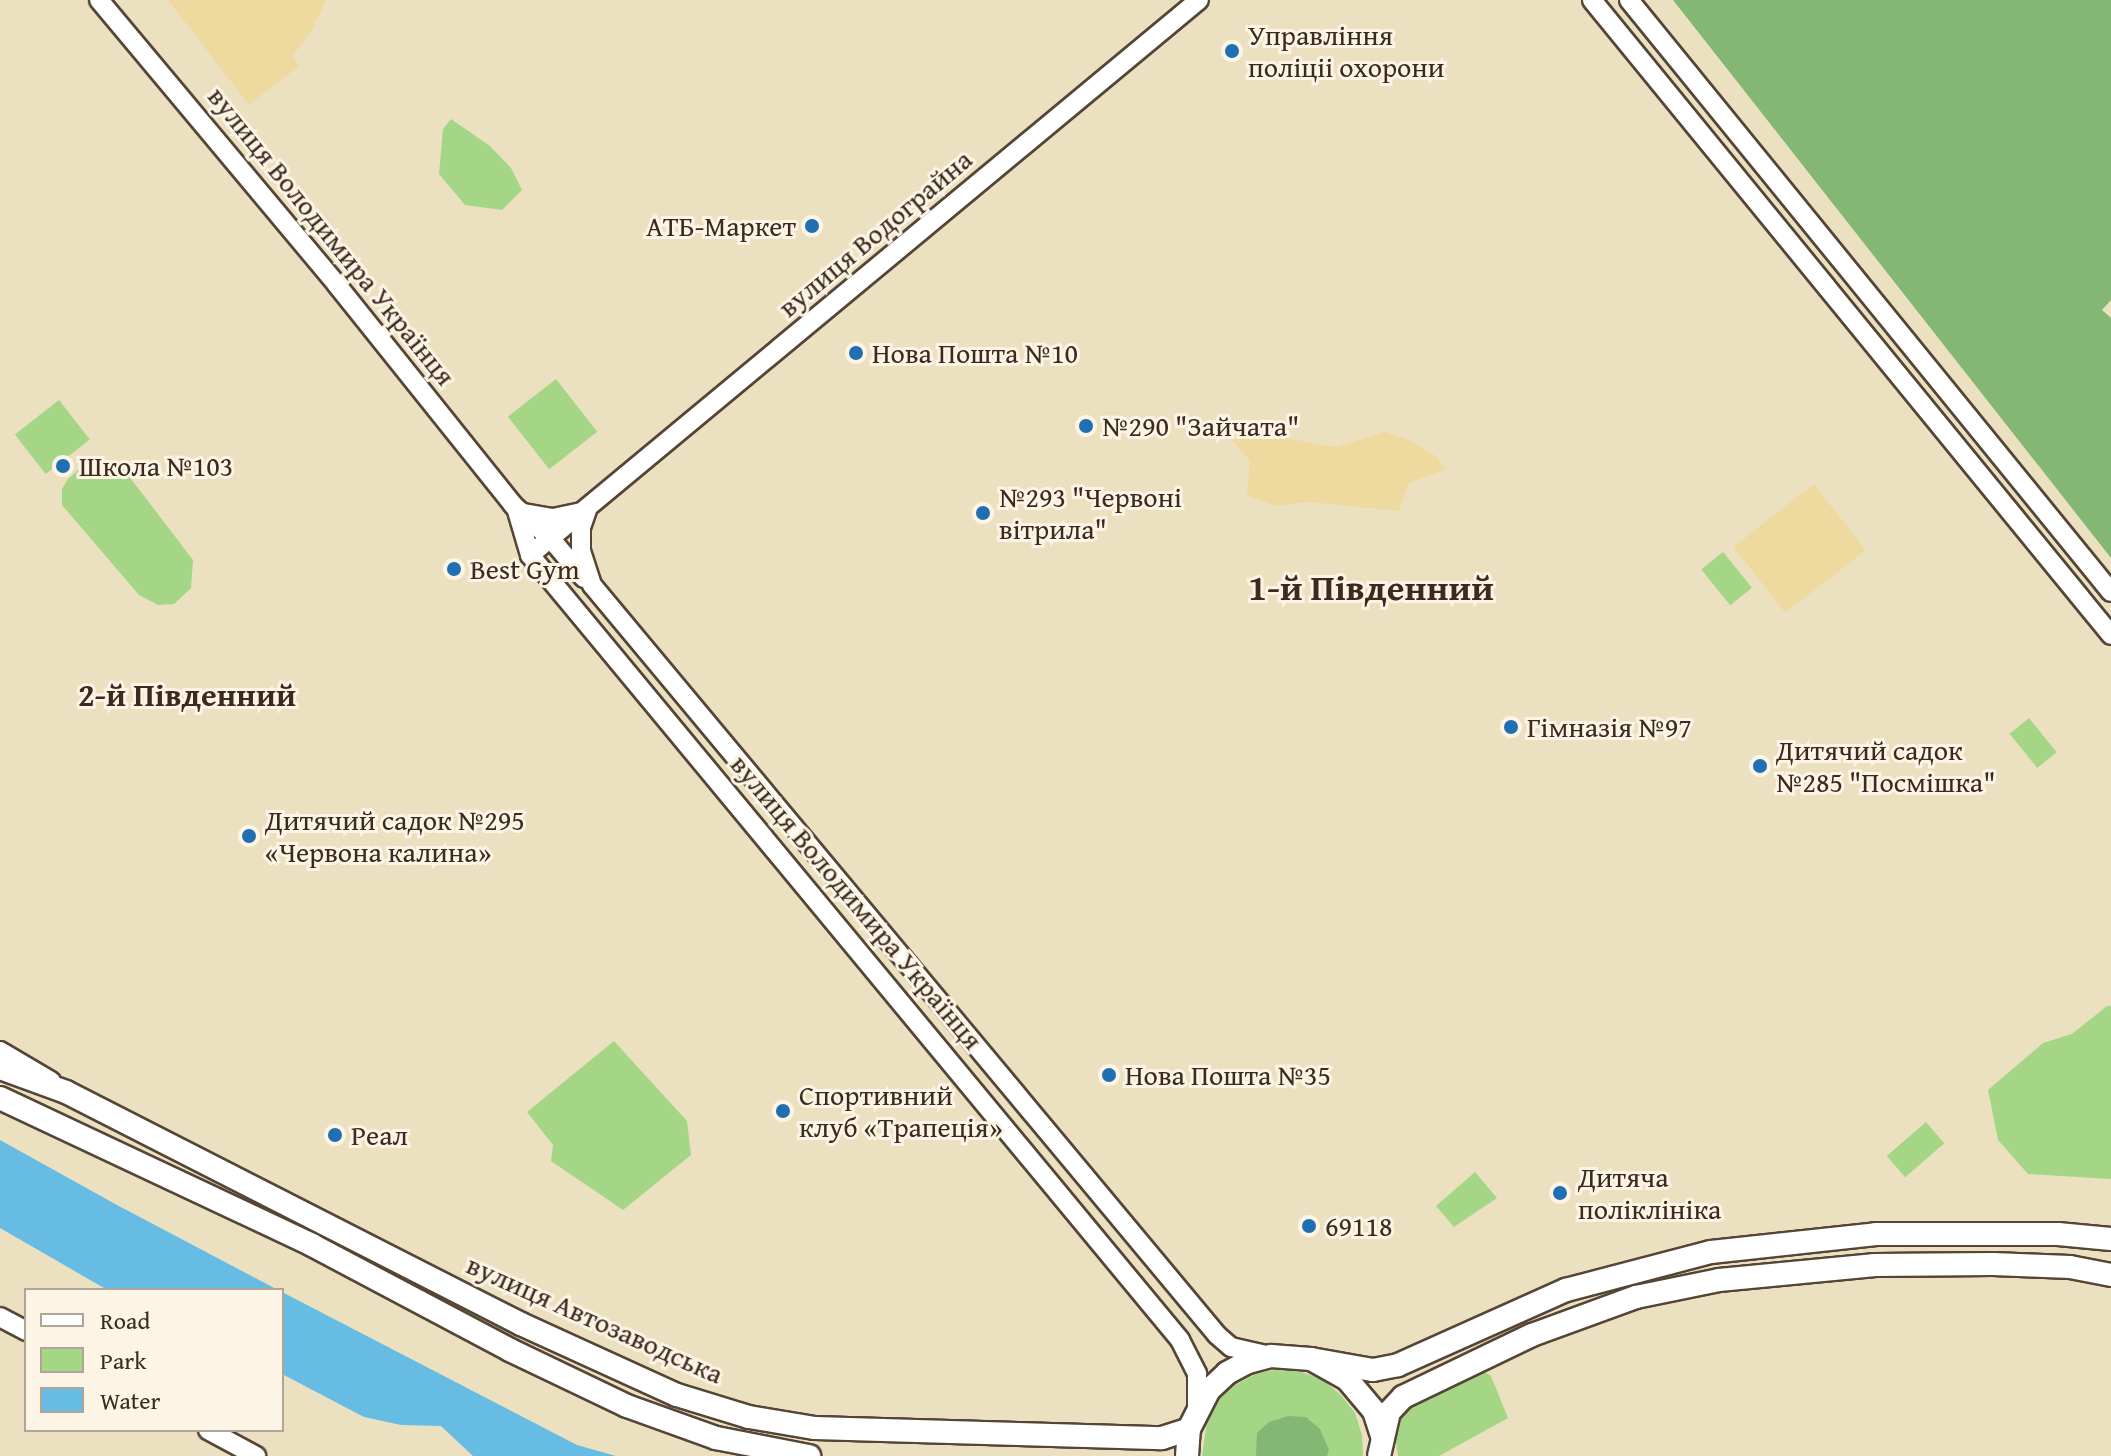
<!DOCTYPE html>
<meta charset="utf-8">
<style>
body{margin:0}
#map{position:relative;width:2111px;height:1456px;overflow:hidden;background:#ebe1c0;font-family:"Gentium Book Plus",serif}
div>[style]{position:absolute}
.green>*{inset:0;background:#a4d686;transform-origin:0 0}
.forest>*{inset:0;background:#83b773}
.sand>*{inset:0;background:#eeda9e;transform-origin:0 0}
.water>*{inset:0;background:#67bce3}
.roads{filter:drop-shadow(2px 0 #554536) drop-shadow(-2px 0 #554536) drop-shadow(0 2px #554536) drop-shadow(0 -2px #554536)}
.minor>*{height:18px;margin:-9px;padding:0 9px;transform-origin:9px;border-radius:9px;background:#fff}
.major>*{height:22px;margin:-11px;padding:0 11px;transform-origin:11px;border-radius:11px;background:#fff}
.dots>*{width:22px;height:22px;translate:-50% -50%;box-sizing:border-box;border:4px solid #fcf5e5;border-radius:50%}
span{translate:-50% -50%;white-space:nowrap;text-align:center;line-height:1.15;-webkit-text-stroke:6px #fcf5e5;paint-order:stroke}
.poi-label{font-size:28px;color:#3b2a1e}
.left{translate:0 -50%;text-align:left}
.right{translate:-100% -50%;text-align:right}
.street-label{font-size:28px;color:#3b2a1e}
.quarter-label{font-size:32px;color:#3b2a1e;font-weight:700}
.district-label{font-size:36px;color:#3b2a1e;font-weight:700}
.legend{position:absolute;left:24px;top:1288px;width:260px;height:144px;box-sizing:border-box;background:#fcf5e5;border:2px solid #afa495;margin:0;padding:10px 14px;list-style:none;font-size:24px;color:#3b2a1e}
.legend li{display:flex;align-items:center;gap:16px;height:40px}
.legend b{width:40px;border:2px solid #afa495}
</style>
<div id="map">
<div class="green">
<div style="clip-path:polygon(451px 119px,490px 146px,511px 168px,522px 190px,502px 210px,465px 205px,439px 174px,443px 129px)"></div>
<div style="left:556px;top:379px;width:67px;height:61px;rotate:52deg"></div>
<div style="left:59px;top:400px;width:50px;height:56px;rotate:52deg"></div>
<div style="clip-path:polygon(95px 460px,115px 462px,125px 471px,193px 560px,191px 588px,174px 604px,158px 605px,139px 595px,62px 505px,62px 489px,68px 479px,86px 463px)"></div>
<div style="left:1723px;top:552px;width:46px;height:28px;rotate:51deg"></div>
<div style="left:2029px;top:718px;width:44px;height:25px;rotate:51deg"></div>
<div style="clip-path:polygon(2107px 1006px,2111px 1006px,2111px 1179px,2028px 1174px,1998px 1140px,1988px 1090px,2043px 1043px,2072px 1034px)"></div>
<div style="clip-path:polygon(614px 1041px,687px 1121px,691px 1155px,623px 1210px,551px 1161px,553px 1145px,527px 1112px)"></div>
<div style="left:1926px;top:1122px;width:28px;height:52px;rotate:49deg"></div>
<div style="clip-path:polygon(1475px 1172px,1497px 1198px,1454px 1227px,1436px 1206px)"></div>
<div style="clip-path:polygon(1279px 1369px,1302px 1372px,1323px 1380px,1341px 1395px,1355px 1413px,1362px 1435px,1363px 1456px,1202px 1456px,1207px 1421px,1218px 1400px,1235px 1385px,1256px 1374px)"></div>
<div style="clip-path:polygon(1483px 1371px,1491px 1376px,1508px 1418px,1439px 1456px,1398px 1456px,1394px 1429px,1403px 1411px,1412px 1402px)"></div>
</div>
<div class="forest">
<div style="clip-path:polygon(1673px 0,2111px 0,2111px 300px,2102px 310px,2111px 318px,2111px 558px)"></div>
<div style="clip-path:polygon(1288px 1416px,1306px 1417px,1320px 1429px,1329px 1450px,1327px 1456px,1256px 1456px,1257px 1433px,1269px 1422px)"></div>
</div>
<div class="sand">
<div style="clip-path:polygon(168px 0,326px 0,312px 30px,293px 55px,299px 66px,249px 105px)"></div>
<div style="clip-path:polygon(1385px 432px,1410px 440px,1437px 457px,1446px 469px,1409px 483px,1399px 511px,1310px 502px,1276px 506px,1247px 495px,1250px 461px,1230px 438px,1274px 436px,1336px 447px)"></div>
<div style="left:1814px;top:484px;width:84px;height:102px;rotate:52deg"></div>
</div>
<div class="water">
<div style="clip-path:polygon(0 1140px,117px 1205px,278px 1290px,104px 1288px,0 1228px)"></div>
<div style="clip-path:polygon(282px 1292px,577px 1445px,616px 1456px,473px 1456px,441px 1426px,401px 1425px,364px 1417px,282px 1374px)"></div>
</div>
<div class="roads">
<div class="minor">
<div style="left:99px;top:0;width:371px;rotate:50.1deg"></div>
<div style="left:337px;top:285px;width:282px;rotate:51.3deg"></div>
<div style="left:513px;top:505px;width:51px;rotate:41.8deg"></div>
<div style="left:551px;top:539px;width:51px;rotate:49.8deg"></div>
<div style="left:1592px;top:0;width:820px;rotate:50.74deg"></div>
<div style="left:1629px;top:0;width:763px;rotate:50.85deg"></div>
<div style="left:587px;top:510px;width:18px;rotate:109deg"></div>
<div style="left:581px;top:527px;width:24px;rotate:90deg"></div>
<div style="left:581px;top:551px;width:36px;rotate:72deg"></div>
<div style="left:592px;top:585px;width:976px;rotate:50.19deg"></div>
<div style="left:1217px;top:1335px;width:18px;rotate:41deg"></div>
<div style="left:1231px;top:1347px;width:35px;rotate:13deg"></div>
<div style="left:517px;top:511px;width:46px;rotate:73.5deg"></div>
<div style="left:530px;top:555px;width:1019px;rotate:50.37deg"></div>
<div style="left:1180px;top:1340px;width:38px;rotate:63deg"></div>
<div style="left:1197px;top:1374px;width:33px;rotate:90deg"></div>
<div style="left:524px;top:513px;width:29px;rotate:10deg"></div>
<div style="left:553px;top:518px;width:29px;rotate:-12deg"></div>
<div style="left:530px;top:555px;width:869px;rotate:-39.68deg"></div>
<div style="left:0;top:1051px;width:59px;rotate:30.5deg"></div>
<div style="left:0;top:1317px;width:30px;rotate:28deg"></div>
<div style="left:208px;top:1430px;width:55px;rotate:28.4deg"></div>
</div>
<div class="major">
<div style="left:0;top:1068px;width:70px;rotate:20deg"></div>
<div style="left:66px;top:1092px;width:511px;rotate:27.02deg"></div>
<div style="left:521px;top:1324px;width:171px;rotate:24.5deg"></div>
<div style="left:677px;top:1395px;width:75px;rotate:17deg"></div>
<div style="left:749px;top:1417px;width:67px;rotate:9.5deg"></div>
<div style="left:815px;top:1428px;width:347px;rotate:1.7deg"></div>
<div style="left:1162px;top:1438px;width:28px;rotate:-18deg"></div>
<div style="left:0;top:1098px;width:345px;rotate:25.2deg"></div>
<div style="left:312px;top:1245px;width:224px;rotate:27.9deg"></div>
<div style="left:510px;top:1350px;width:130px;rotate:25.6deg"></div>
<div style="left:627px;top:1406px;width:95px;rotate:19.8deg"></div>
<div style="left:716px;top:1438px;width:95px;rotate:11deg"></div>
<div style="left:1311px;top:1359px;width:63px;rotate:10.1deg"></div>
<div style="left:1373px;top:1370px;width:25px;rotate:-11deg"></div>
<div style="left:1398px;top:1365px;width:184px;rotate:-24.1deg"></div>
<div style="left:1566px;top:1290px;width:150px;rotate:-14.7deg"></div>
<div style="left:1711px;top:1252px;width:166px;rotate:-6.2deg"></div>
<div style="left:1876px;top:1234px;width:182px"></div>
<div style="left:2058px;top:1234px;width:53px;rotate:5.4deg"></div>
<div style="left:1187px;top:1456px;width:27px;rotate:-86deg"></div>
<div style="left:1189px;top:1429px;width:44px;rotate:-62.9deg"></div>
<div style="left:1209px;top:1390px;width:25px;rotate:-43deg"></div>
<div style="left:1227px;top:1373px;width:24px;rotate:-28deg"></div>
<div style="left:1248px;top:1362px;width:24px;rotate:-15deg"></div>
<div style="left:1271px;top:1356px;width:40px;rotate:4.3deg"></div>
<div style="left:1311px;top:1359px;width:41px;rotate:29.1deg"></div>
<div style="left:1347px;top:1379px;width:42px;rotate:49.8deg"></div>
<div style="left:1374px;top:1411px;width:25px;rotate:72deg"></div>
<div style="left:1379px;top:1456px;width:45px;rotate:-77.2deg"></div>
<div style="left:1389px;top:1412px;width:21px;rotate:-47deg"></div>
<div style="left:1403px;top:1397px;width:143px;rotate:-25.7deg"></div>
<div style="left:1532px;top:1335px;width:111px;rotate:-20.1deg"></div>
<div style="left:1636px;top:1297px;width:85px;rotate:-11.6deg"></div>
<div style="left:1719px;top:1280px;width:157px;rotate:-5.5deg"></div>
<div style="left:1875px;top:1265px;width:118px;rotate:-0.5deg"></div>
<div style="left:1993px;top:1264px;width:77px;rotate:2.2deg"></div>
<div style="left:2070px;top:1267px;width:42px;rotate:11deg"></div>
</div>
</div>
<div class="dots">
<div style="left:1232px;top:51px;background:#1f6fb2"></div>
<div style="left:812px;top:226px;background:#1f6fb2"></div>
<div style="left:856px;top:353px;background:#1f6fb2"></div>
<div style="left:1086px;top:426px;background:#1f6fb2"></div>
<div style="left:63px;top:466px;background:#1f6fb2"></div>
<div style="left:983px;top:513px;background:#1f6fb2"></div>
<div style="left:454px;top:569px;background:#1f6fb2"></div>
<div style="left:1511px;top:727px;background:#1f6fb2"></div>
<div style="left:1760px;top:766px;background:#1f6fb2"></div>
<div style="left:249px;top:836px;background:#1f6fb2"></div>
<div style="left:1109px;top:1075px;background:#1f6fb2"></div>
<div style="left:783px;top:1111px;background:#1f6fb2"></div>
<div style="left:335px;top:1135px;background:#1f6fb2"></div>
<div style="left:1560px;top:1193px;background:#1f6fb2"></div>
<div style="left:1309px;top:1226px;background:#1f6fb2"></div>
</div>
<div class="poi-label">
<span class="left" style="left:1248px;top:51px">Управлiння<br>полiцii охорони</span>
<span class="right" style="left:796px;top:226px">АТБ-Маркет</span>
<span class="left" style="left:872px;top:353px">Нова Пошта №10</span>
<span class="left" style="left:1102px;top:426px">№290 "Зайчата"</span>
<span class="left" style="left:79px;top:466px">Школа №103</span>
<span class="left" style="left:999px;top:513px">№293 "Червоні<br>вітрила"</span>
<span class="left" style="left:470px;top:569px">Best Gym</span>
<span class="left" style="left:1527px;top:727px">Гімназія №97</span>
<span class="left" style="left:1776px;top:766px">Дитячий садок<br>№285 "Посмішка"</span>
<span class="left" style="left:265px;top:836px">Дитячий садок №295<br>«Червона калина»</span>
<span class="left" style="left:1125px;top:1075px">Нова Пошта №35</span>
<span class="left" style="left:799px;top:1111px">Спортивний<br>клуб «Трапеція»</span>
<span class="left" style="left:351px;top:1135px">Реал</span>
<span class="left" style="left:1578px;top:1193px">Дитяча<br>поліклініка</span>
<span class="left" style="left:1325px;top:1226px">69118</span>
</div>
<div class="street-label">
<span style="left:875px;top:233px;rotate:-40deg">вулиця Водограйна</span>
<span style="left:332px;top:236px;rotate:51deg">вулиця Володимира Українця</span>
<span style="left:857px;top:902px;rotate:50deg">вулиця Володимира Українця</span>
<span style="left:595px;top:1319px;rotate:24deg">вулиця Автозаводська</span>
</div>
<div class="quarter-label">
<span style="left:187px;top:695px">2-й Південний</span>
</div>
<div class="district-label">
<span style="left:1371px;top:587px">1-й Південний</span>
</div>
<ul class="legend">
<li><b style="height:10px;background:#fff"></b>Road</li>
<li><b style="height:22px;background:#a4d686"></b>Park</li>
<li><b style="height:22px;background:#67bce3"></b>Water</li>
</ul>
</div>
